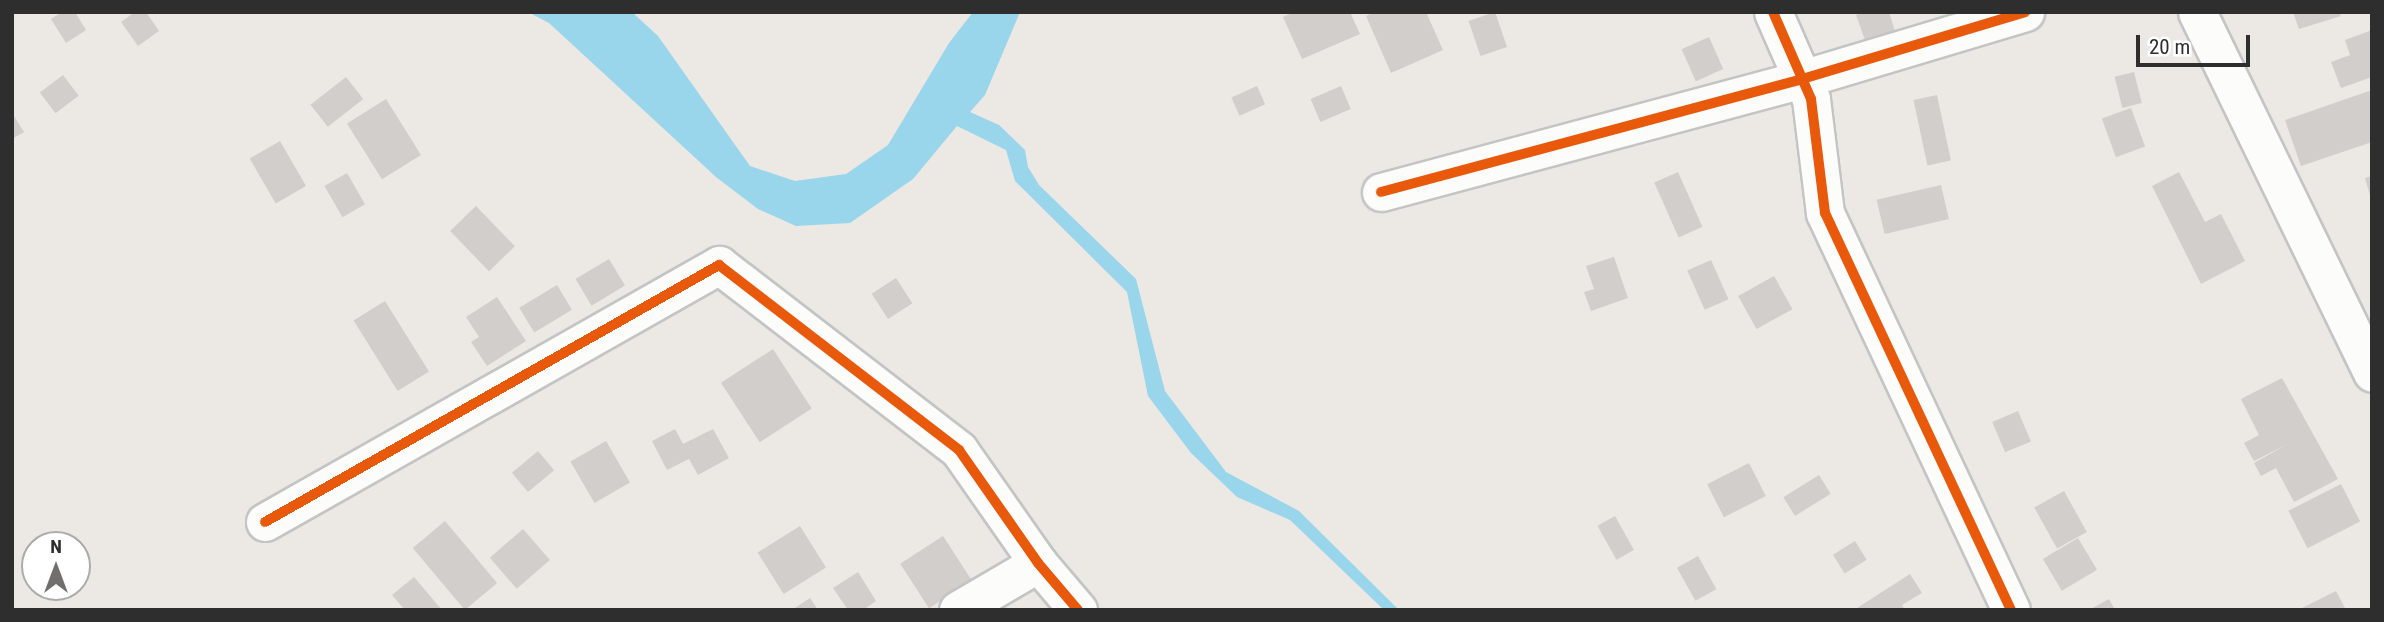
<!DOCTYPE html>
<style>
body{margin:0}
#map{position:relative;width:2384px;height:622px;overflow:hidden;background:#ece8e4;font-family:"Roboto Condensed",sans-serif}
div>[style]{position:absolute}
.water>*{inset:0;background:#99d6ec}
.building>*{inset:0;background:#d1cecb;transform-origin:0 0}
.roads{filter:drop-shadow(2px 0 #c5c4c5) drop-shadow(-2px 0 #c5c4c5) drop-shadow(0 2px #c5c4c5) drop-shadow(0 -2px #c5c4c5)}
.minor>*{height:37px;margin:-18.5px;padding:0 18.5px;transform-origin:18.5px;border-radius:18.5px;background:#fcfcfb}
.cycleway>*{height:10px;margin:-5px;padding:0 5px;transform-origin:5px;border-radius:5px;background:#e8590c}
span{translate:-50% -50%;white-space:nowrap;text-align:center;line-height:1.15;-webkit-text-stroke:6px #fff;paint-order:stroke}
.frame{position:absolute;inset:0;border:14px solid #2e2e2e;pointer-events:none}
.north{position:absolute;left:21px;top:531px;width:70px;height:70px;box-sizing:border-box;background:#fff;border:2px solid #ababab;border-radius:50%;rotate:0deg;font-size:19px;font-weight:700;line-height:28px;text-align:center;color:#2e2e2e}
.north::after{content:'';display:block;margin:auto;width:24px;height:32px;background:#706f6e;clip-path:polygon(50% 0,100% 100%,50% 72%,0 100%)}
.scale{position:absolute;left:2136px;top:35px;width:114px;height:32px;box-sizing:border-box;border:4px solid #2e2e2e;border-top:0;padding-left:9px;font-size:21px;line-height:24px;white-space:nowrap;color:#2e2e2e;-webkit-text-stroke:5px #fff;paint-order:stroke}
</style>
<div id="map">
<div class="water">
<div style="clip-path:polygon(528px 12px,632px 12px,658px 36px,750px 166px,795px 181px,846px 174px,888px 145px,949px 43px,973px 12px,1020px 12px,985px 95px,970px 112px,999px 125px,1025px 150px,1028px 167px,1039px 185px,1136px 279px,1165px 391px,1226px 472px,1299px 511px,1399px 610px,1384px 610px,1290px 520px,1237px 497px,1191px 453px,1148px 396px,1127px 292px,1015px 181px,1006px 150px,957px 126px,913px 179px,850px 223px,796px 226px,758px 209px,716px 177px,549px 23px)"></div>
</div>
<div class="building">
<div style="clip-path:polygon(62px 12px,75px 12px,86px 30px,66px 43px,51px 19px)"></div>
<div style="clip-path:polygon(135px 12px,146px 12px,159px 31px,138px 46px,121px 22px)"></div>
<div style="clip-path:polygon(1294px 12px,1350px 12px,1360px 34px,1302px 59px,1283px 17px)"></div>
<div style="clip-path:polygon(1375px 12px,1426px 12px,1443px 50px,1391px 73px,1366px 16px)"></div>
<div style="left:1495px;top:12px;width:37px;height:28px;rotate:71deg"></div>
<div style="clip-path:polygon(1864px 12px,1889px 12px,1899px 44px,1870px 54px,1856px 15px)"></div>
<div style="clip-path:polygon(2293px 12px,2339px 12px,2341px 16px,2299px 29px)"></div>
<div style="clip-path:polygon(2372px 30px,2372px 77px,2341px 88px,2331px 62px,2350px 55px,2345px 40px)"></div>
<div style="left:1709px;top:37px;width:35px;height:30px;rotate:66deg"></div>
<div style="left:2134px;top:72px;width:32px;height:20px;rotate:76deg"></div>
<div style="left:63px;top:75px;width:26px;height:29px;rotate:53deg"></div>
<div style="left:346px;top:77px;width:28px;height:45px;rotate:52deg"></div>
<div style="left:1257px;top:86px;width:20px;height:28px;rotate:66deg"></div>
<div style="left:1341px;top:86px;width:25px;height:33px;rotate:67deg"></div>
<div style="clip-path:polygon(2372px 90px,2372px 142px,2301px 166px,2285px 120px)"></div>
<div style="left:1937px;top:95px;width:67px;height:24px;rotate:78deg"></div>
<div style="left:386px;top:99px;width:66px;height:46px;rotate:58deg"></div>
<div style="left:2131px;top:108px;width:41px;height:31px;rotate:70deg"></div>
<div style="clip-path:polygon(12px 113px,24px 132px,12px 139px)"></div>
<div style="left:280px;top:141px;width:52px;height:35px;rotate:60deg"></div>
<div style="left:1678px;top:172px;width:60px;height:26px;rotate:66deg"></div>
<div style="clip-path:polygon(2179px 172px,2205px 222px,2221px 214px,2245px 261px,2201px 284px,2152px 186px)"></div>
<div style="left:347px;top:173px;width:36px;height:26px;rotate:60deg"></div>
<div style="clip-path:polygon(2372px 176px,2372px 199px,2371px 199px,2365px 178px)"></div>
<div style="left:1941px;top:185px;width:35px;height:66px;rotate:77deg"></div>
<div style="left:476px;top:206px;width:56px;height:36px;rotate:46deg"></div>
<div style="clip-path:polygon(1614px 257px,1628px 298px,1591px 311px,1584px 292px,1594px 289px,1586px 266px)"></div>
<div style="left:609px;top:259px;width:31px;height:39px;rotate:59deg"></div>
<div style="left:1711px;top:260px;width:43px;height:26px;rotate:66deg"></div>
<div style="left:1774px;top:276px;width:38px;height:41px;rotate:61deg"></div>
<div style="left:896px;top:278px;width:30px;height:29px;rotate:57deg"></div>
<div style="left:557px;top:285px;width:29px;height:44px;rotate:59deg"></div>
<div style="clip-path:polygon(497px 297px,526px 341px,487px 366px,471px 342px,479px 337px,466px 317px)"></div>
<div style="left:385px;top:301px;width:83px;height:37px;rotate:58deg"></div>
<div style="left:773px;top:349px;width:71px;height:62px;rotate:57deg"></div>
<div style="clip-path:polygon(2282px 378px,2338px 479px,2294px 502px,2276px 468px,2261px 476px,2254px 463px,2290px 443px,2254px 461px,2244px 443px,2259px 435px,2241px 399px)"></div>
<div style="left:2018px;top:411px;width:33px;height:28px;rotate:67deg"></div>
<div style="clip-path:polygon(675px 429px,683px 444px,713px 429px,729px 458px,698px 475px,689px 459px,667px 470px,652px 441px)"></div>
<div style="left:606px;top:441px;width:48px;height:41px;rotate:60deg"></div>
<div style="left:538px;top:451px;width:25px;height:34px;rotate:50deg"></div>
<div style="left:1749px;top:463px;width:37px;height:47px;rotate:63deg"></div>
<div style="left:1819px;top:475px;width:22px;height:42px;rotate:58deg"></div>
<div style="left:2341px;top:484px;width:42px;height:59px;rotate:63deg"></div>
<div style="left:2064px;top:491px;width:47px;height:34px;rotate:61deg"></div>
<div style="left:1615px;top:516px;width:39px;height:20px;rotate:61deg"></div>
<div style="left:445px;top:521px;width:81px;height:42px;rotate:50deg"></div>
<div style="left:800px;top:526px;width:49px;height:50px;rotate:58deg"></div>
<div style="left:523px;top:529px;width:41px;height:44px;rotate:49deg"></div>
<div style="left:943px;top:536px;width:53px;height:51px;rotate:57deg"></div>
<div style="left:2078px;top:538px;width:37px;height:41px;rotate:59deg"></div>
<div style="left:1855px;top:541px;width:22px;height:26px;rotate:58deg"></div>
<div style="left:1698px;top:556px;width:38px;height:24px;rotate:61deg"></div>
<div style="clip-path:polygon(858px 572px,876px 601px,863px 610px,848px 610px,833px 588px)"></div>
<div style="clip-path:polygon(1910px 574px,1922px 593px,1902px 605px,1905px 610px,1854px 610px)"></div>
<div style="clip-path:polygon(414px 577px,442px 610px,405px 610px,392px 595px)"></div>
<div style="clip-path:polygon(2336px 591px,2346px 610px,2298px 610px)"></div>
<div style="clip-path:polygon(810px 598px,818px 610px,792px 610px)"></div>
<div style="clip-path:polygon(2109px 599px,2115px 610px,2089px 610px)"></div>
</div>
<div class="roads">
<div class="minor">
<div style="left:1773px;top:12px;width:95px;rotate:66.4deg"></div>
<div style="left:1811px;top:99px;width:115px;rotate:83deg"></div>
<div style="left:1825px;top:213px;width:438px;rotate:64.9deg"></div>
<div style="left:2197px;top:12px;width:401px;rotate:64.1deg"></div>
<div style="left:1381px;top:192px;width:436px;rotate:-15deg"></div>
<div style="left:1802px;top:79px;width:233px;rotate:-16.7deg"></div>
<div style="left:265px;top:522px;width:522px;rotate:-29.51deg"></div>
<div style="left:719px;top:265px;width:303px;rotate:37.6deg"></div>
<div style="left:959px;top:450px;width:138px;rotate:55deg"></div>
<div style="left:1038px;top:563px;width:62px;rotate:49.6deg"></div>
<div style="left:958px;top:610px;width:93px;rotate:-30.4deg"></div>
</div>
</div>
<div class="cycleway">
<div style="left:1773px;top:12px;width:95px;rotate:66.4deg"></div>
<div style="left:1811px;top:99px;width:115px;rotate:83deg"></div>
<div style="left:1825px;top:213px;width:438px;rotate:64.9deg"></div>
<div style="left:1381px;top:192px;width:436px;rotate:-15deg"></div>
<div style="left:1802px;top:79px;width:233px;rotate:-16.7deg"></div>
<div style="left:265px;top:522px;width:522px;rotate:-29.51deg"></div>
<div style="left:719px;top:265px;width:303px;rotate:37.6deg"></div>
<div style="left:959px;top:450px;width:138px;rotate:55deg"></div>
<div style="left:1038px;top:563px;width:62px;rotate:49.6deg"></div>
</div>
<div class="frame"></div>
<div class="north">N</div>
<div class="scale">20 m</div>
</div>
